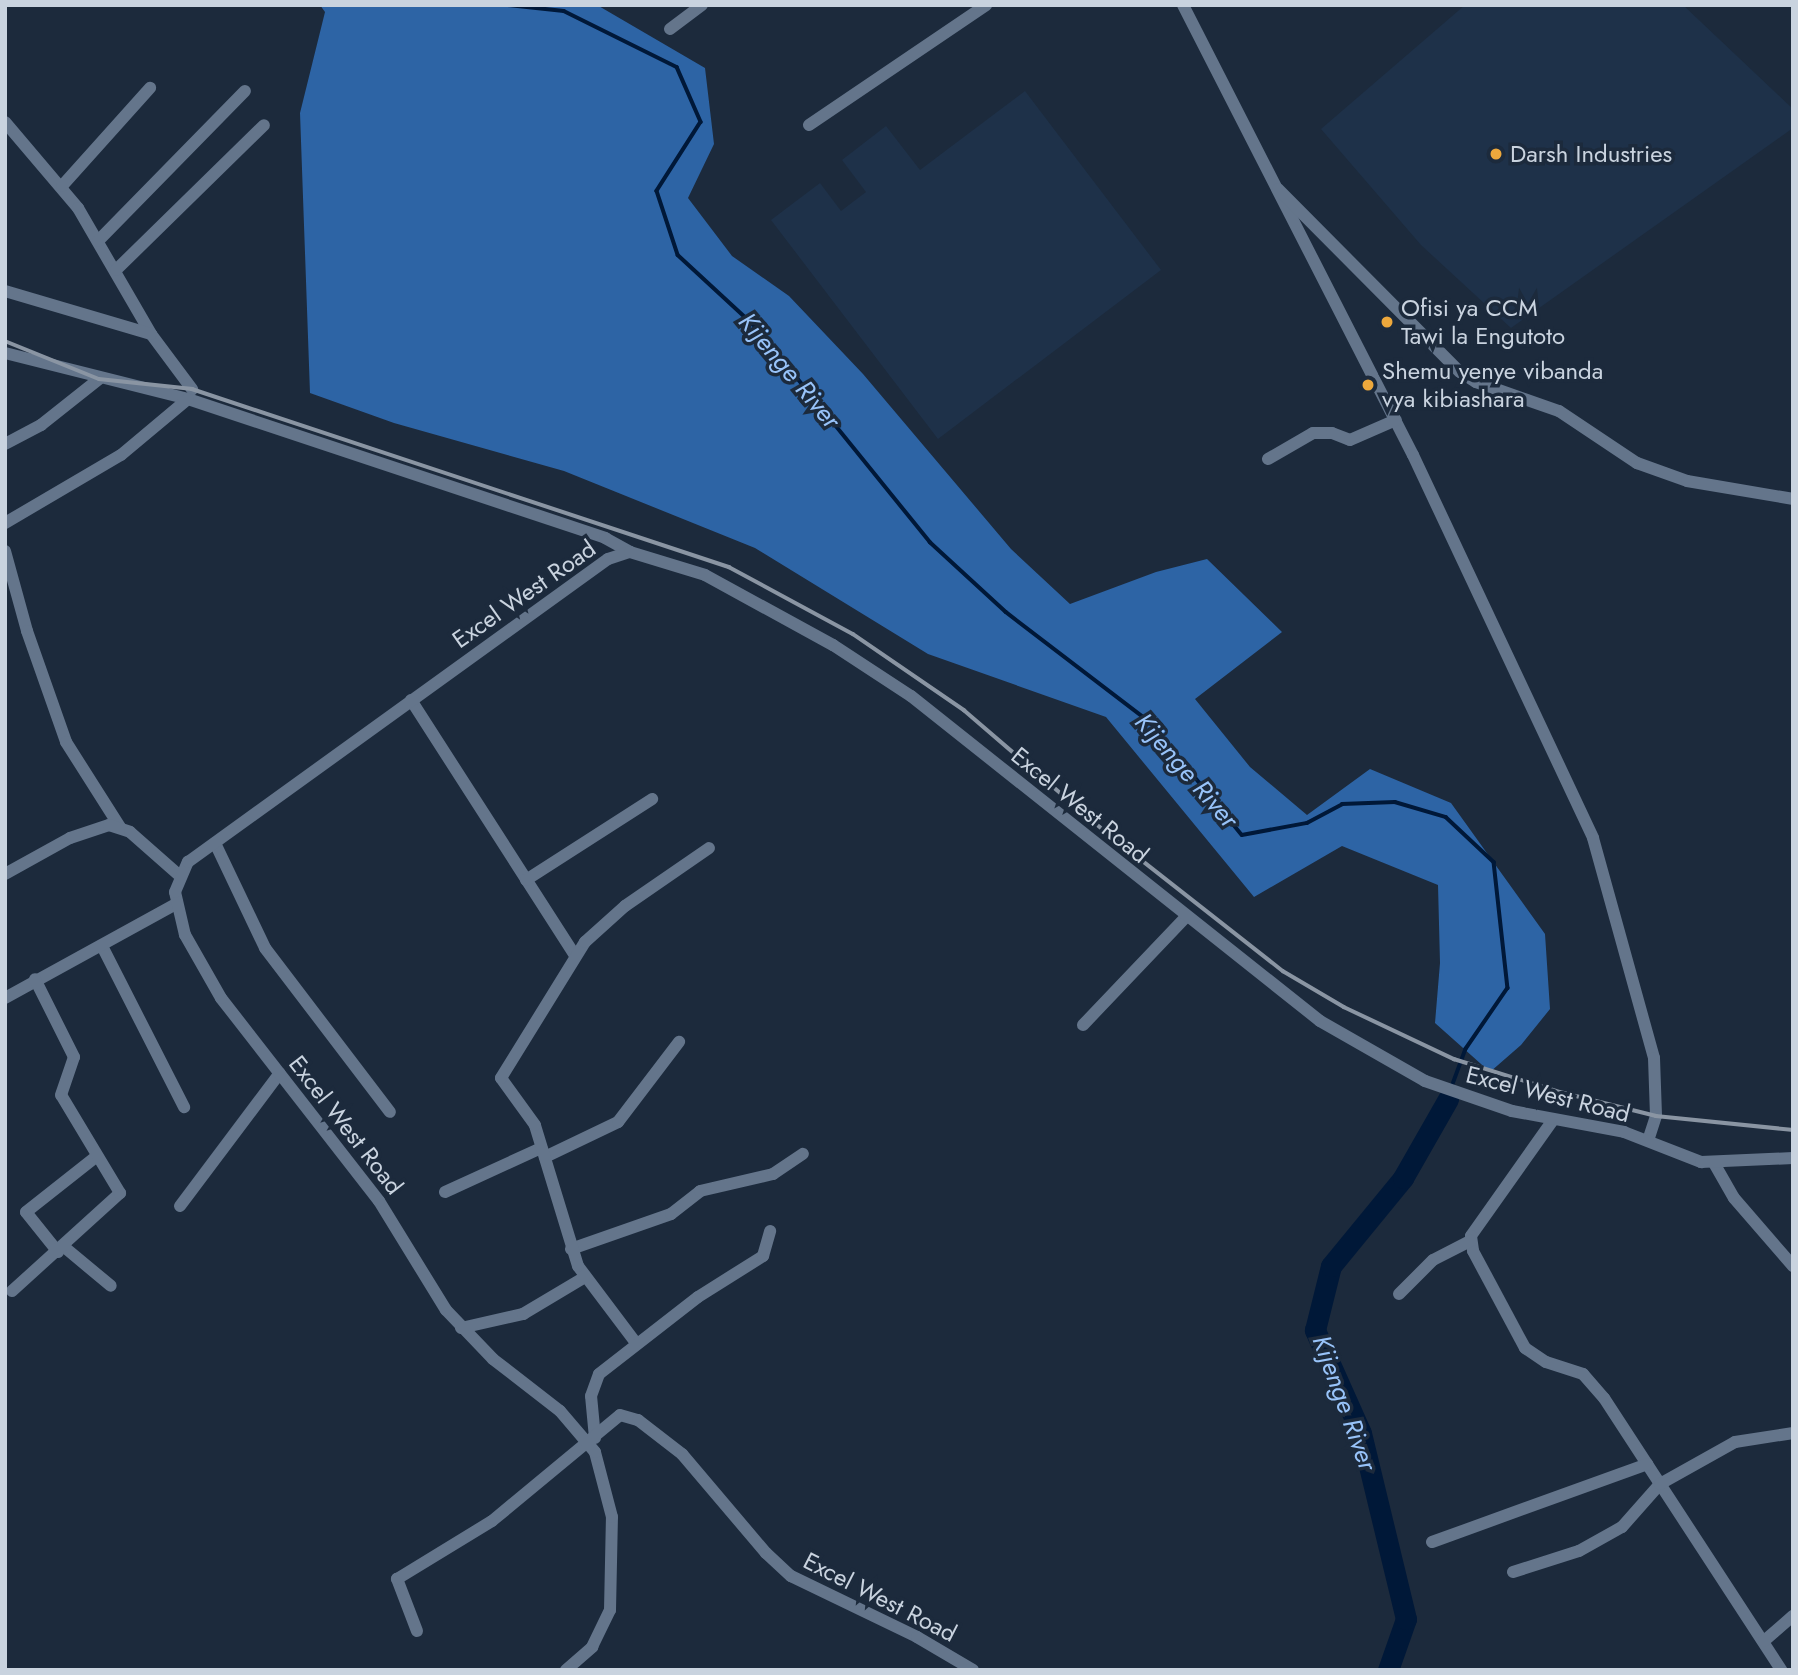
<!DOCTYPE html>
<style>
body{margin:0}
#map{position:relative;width:1798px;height:1675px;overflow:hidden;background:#1c2a3c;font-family:Jost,sans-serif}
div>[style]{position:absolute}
.built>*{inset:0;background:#1e3149}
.forest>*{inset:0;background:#2d64a5}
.stream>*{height:3.5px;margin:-1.75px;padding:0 1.75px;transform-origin:1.75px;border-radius:1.75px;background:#001838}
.river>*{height:21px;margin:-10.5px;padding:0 10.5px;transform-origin:10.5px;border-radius:10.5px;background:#001838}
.minor>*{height:12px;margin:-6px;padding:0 6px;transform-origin:6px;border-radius:6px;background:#64758b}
.rail>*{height:3.5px;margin:-1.75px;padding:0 1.75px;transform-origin:1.75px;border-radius:1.75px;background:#8a95a3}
.dots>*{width:19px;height:19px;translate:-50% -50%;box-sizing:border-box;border:4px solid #1c2a3c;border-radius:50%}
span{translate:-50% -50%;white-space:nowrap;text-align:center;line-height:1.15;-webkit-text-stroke:7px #1c2a3c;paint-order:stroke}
.poi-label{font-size:24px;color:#c9d3df}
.left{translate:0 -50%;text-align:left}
.street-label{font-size:24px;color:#c9d3df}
.water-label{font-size:26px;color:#98c3f9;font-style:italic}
.frame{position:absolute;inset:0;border:7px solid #c9d3df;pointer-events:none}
</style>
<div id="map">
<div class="built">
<div style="clip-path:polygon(1465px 5px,1683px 5px,1793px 109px,1793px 128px,1511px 328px,1421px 245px,1321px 129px)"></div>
<div style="clip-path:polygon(1025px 91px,1161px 270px,938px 439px,771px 220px,820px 183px,841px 211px,866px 192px,842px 160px,886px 126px,920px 170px)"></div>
</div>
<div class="forest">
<div style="clip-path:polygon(320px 5px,597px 5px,705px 68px,714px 144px,688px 198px,732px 256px,789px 296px,863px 374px,1011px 549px,1070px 604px,1156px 572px,1207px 559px,1282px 632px,1195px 699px,1250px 767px,1307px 815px,1370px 769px,1451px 803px,1545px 934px,1550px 1009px,1521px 1045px,1490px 1072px,1435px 1023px,1440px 963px,1438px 885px,1342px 846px,1254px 897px,1106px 717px,928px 654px,755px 548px,564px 471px,394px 423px,310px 393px,300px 113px,325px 12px)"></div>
</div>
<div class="stream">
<div style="left:508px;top:5px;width:56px;rotate:6.1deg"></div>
<div style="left:564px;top:11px;width:126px;rotate:26.4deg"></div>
<div style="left:677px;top:67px;width:60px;rotate:66.4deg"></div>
<div style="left:701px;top:122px;width:82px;rotate:122.5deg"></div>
<div style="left:657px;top:191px;width:67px;rotate:71.8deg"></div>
<div style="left:678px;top:255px;width:106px;rotate:42.7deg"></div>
<div style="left:756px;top:327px;width:277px;rotate:51deg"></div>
<div style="left:930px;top:542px;width:103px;rotate:42.6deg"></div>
<div style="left:1006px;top:612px;width:183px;rotate:37.4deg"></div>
<div style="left:1151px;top:723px;width:144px;rotate:50.9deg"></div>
<div style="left:1242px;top:835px;width:66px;rotate:-10.5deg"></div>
<div style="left:1307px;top:823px;width:40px;rotate:-28deg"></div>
<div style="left:1342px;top:804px;width:53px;rotate:-2.2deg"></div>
<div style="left:1395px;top:802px;width:53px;rotate:16.4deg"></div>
<div style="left:1446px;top:817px;width:66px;rotate:43.2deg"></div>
<div style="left:1494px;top:862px;width:127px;rotate:83.7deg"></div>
<div style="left:1508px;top:988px;width:74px;rotate:124.5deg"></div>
<div style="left:1466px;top:1049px;width:40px;rotate:110.2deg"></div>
</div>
<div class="river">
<div style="left:1388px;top:1670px;width:54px;rotate:-70.6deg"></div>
<div style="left:1406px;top:1619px;width:191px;rotate:-103.6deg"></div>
<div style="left:1361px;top:1433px;width:113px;rotate:-114.1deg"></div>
<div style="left:1315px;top:1330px;width:66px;rotate:-76deg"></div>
<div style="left:1331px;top:1266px;width:114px;rotate:-50.7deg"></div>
<div style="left:1403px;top:1178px;width:91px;rotate:-60.3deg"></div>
</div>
<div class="minor">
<div style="left:1183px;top:5px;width:505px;rotate:62.93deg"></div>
<div style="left:1413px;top:455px;width:423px;rotate:64.8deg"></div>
<div style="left:1593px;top:838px;width:228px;rotate:74.5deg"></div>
<div style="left:1654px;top:1058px;width:58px;rotate:88deg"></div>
<div style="left:1656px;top:1116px;width:25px;rotate:108deg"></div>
<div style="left:670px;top:29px;width:40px;rotate:-37deg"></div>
<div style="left:5px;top:122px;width:113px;rotate:49.7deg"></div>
<div style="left:78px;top:208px;width:146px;rotate:59.9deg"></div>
<div style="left:151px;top:334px;width:69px;rotate:53.3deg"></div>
<div style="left:809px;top:125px;width:214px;rotate:-34.1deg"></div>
<div style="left:62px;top:186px;width:132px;rotate:-48.1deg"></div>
<div style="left:1278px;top:189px;width:258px;rotate:45.2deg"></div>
<div style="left:1460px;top:372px;width:19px;rotate:32deg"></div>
<div style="left:1476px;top:382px;width:88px;rotate:19.3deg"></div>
<div style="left:1559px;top:411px;width:94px;rotate:33.7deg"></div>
<div style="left:1637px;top:463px;width:53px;rotate:19.8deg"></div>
<div style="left:1687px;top:481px;width:108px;rotate:9.6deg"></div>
<div style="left:98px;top:241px;width:210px;rotate:-45.6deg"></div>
<div style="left:116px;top:270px;width:207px;rotate:-44.4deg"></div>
<div style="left:5px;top:291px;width:152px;rotate:16.4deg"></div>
<div style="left:5px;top:353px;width:189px;rotate:14.1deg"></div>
<div style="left:188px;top:399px;width:440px;rotate:18.4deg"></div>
<div style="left:605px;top:538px;width:29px;rotate:29deg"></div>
<div style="left:5px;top:444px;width:41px;rotate:-27.8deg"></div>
<div style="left:41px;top:425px;width:74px;rotate:-38.4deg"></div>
<div style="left:1268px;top:459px;width:52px;rotate:-30deg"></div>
<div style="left:1313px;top:433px;width:19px"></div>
<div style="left:1332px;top:433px;width:19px;rotate:21deg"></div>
<div style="left:1350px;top:440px;width:50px;rotate:-23.5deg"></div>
<div style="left:5px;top:523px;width:134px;rotate:-30.4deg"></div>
<div style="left:121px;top:455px;width:87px;rotate:-39.9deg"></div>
<div style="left:5px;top:551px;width:83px;rotate:74.6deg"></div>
<div style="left:27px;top:631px;width:118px;rotate:70.6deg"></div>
<div style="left:66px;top:742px;width:101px;rotate:57.6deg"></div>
<div style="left:411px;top:700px;width:303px;rotate:57.3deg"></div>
<div style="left:215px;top:843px;width:116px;rotate:64.5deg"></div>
<div style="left:265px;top:948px;width:206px;rotate:52.7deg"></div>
<div style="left:5px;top:874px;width:74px;rotate:-29deg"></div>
<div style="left:70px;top:838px;width:41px;rotate:-18.4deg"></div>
<div style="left:109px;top:825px;width:22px;rotate:18deg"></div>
<div style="left:130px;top:832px;width:65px;rotate:41.3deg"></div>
<div style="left:526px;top:880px;width:150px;rotate:-32.7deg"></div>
<div style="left:102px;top:946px;width:181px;rotate:63deg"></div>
<div style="left:5px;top:998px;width:195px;rotate:-28.8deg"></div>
<div style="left:1083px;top:1025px;width:149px;rotate:-46.4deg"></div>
<div style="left:1553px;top:1120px;width:142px;rotate:125.3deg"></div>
<div style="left:1471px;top:1236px;width:15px;rotate:82deg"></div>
<div style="left:1473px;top:1251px;width:110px;rotate:61.8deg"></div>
<div style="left:1525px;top:1348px;width:25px;rotate:34deg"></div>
<div style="left:1546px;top:1362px;width:39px;rotate:18deg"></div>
<div style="left:1583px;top:1374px;width:32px;rotate:49deg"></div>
<div style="left:1604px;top:1398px;width:325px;rotate:56.9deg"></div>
<div style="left:545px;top:1157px;width:81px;rotate:-25.6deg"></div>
<div style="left:618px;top:1122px;width:101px;rotate:-52.7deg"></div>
<div style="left:1714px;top:1163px;width:40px;rotate:60.3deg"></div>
<div style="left:1734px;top:1198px;width:90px;rotate:49.1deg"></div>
<div style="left:445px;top:1192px;width:106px;rotate:-24.6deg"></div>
<div style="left:180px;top:1206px;width:166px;rotate:-53.1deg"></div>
<div style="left:63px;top:1246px;width:62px;rotate:39.8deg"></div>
<div style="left:571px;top:1249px;width:106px;rotate:-19.3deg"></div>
<div style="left:671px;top:1214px;width:37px;rotate:-38deg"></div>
<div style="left:700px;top:1191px;width:75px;rotate:-13.1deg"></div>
<div style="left:773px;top:1174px;width:36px;rotate:-34deg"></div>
<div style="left:58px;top:1252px;width:51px;rotate:-128.7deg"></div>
<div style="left:26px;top:1212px;width:90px;rotate:-38.3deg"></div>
<div style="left:12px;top:1291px;width:146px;rotate:-42.2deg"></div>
<div style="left:120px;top:1193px;width:114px;rotate:-121deg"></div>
<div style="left:61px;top:1095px;width:40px;rotate:-71.1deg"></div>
<div style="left:74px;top:1057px;width:87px;rotate:-116.6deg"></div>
<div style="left:1399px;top:1294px;width:48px;rotate:-45deg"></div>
<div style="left:1433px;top:1260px;width:42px;rotate:-27.2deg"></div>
<div style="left:461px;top:1328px;width:64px;rotate:-12.7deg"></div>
<div style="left:523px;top:1314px;width:72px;rotate:-30.8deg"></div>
<div style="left:636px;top:1343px;width:96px;rotate:-127deg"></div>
<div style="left:578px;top:1266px;width:147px;rotate:-107deg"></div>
<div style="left:535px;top:1125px;width:58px;rotate:-125.9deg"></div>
<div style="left:501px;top:1078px;width:160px;rotate:-58.3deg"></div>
<div style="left:585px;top:942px;width:54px;rotate:-42deg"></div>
<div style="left:625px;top:906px;width:102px;rotate:-34.6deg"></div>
<div style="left:595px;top:1438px;width:42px;rotate:-95.4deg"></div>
<div style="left:591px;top:1396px;width:23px;rotate:-70deg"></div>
<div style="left:599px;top:1374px;width:125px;rotate:-37.9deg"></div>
<div style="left:698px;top:1297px;width:77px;rotate:-32.2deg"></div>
<div style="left:763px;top:1256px;width:26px;rotate:-74deg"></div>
<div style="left:1432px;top:1542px;width:229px;rotate:-19.9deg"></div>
<div style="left:1513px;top:1572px;width:69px;rotate:-17.7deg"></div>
<div style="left:1579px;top:1551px;width:49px;rotate:-29.2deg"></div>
<div style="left:1622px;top:1527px;width:57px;rotate:-48.5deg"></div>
<div style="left:1660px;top:1484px;width:86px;rotate:-29.2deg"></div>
<div style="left:1735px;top:1442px;width:59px;rotate:-8.8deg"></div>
<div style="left:417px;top:1631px;width:56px;rotate:-111deg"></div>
<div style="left:397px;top:1579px;width:111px;rotate:-31.4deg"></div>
<div style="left:492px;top:1521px;width:166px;rotate:-39.6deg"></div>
<div style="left:620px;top:1415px;width:19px;rotate:16deg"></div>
<div style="left:638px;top:1420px;width:56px;rotate:37.7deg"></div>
<div style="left:682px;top:1454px;width:130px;rotate:49.7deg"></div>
<div style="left:766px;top:1553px;width:34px;rotate:43deg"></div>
<div style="left:791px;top:1576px;width:140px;rotate:25.8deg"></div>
<div style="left:917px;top:1637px;width:65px;rotate:30.5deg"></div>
<div style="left:1764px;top:1641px;width:38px;rotate:-41deg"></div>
<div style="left:566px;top:1670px;width:35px;rotate:-41deg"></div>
<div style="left:592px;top:1647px;width:41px;rotate:-64.1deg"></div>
<div style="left:610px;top:1610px;width:93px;rotate:-88.8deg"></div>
<div style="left:612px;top:1517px;width:67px;rotate:-104.7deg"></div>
<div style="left:595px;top:1452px;width:54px;rotate:-130.5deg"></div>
<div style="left:560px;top:1411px;width:85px;rotate:-142.2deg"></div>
<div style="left:493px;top:1359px;width:68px;rotate:-133.8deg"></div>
<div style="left:446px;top:1310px;width:128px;rotate:-121.6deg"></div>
<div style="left:379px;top:1201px;width:257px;rotate:-127.9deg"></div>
<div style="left:221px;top:998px;width:73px;rotate:-119.7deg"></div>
<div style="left:185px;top:935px;width:44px;rotate:-103.1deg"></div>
<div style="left:175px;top:892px;width:33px;rotate:-67deg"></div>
<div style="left:188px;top:862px;width:518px;rotate:-35.81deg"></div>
<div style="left:608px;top:559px;width:23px;rotate:-18deg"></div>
<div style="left:630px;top:552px;width:78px;rotate:17deg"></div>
<div style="left:705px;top:575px;width:146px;rotate:28.7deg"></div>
<div style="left:833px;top:645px;width:93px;rotate:33.2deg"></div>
<div style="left:911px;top:696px;width:522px;rotate:38.47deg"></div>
<div style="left:1320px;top:1021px;width:121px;rotate:29.7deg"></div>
<div style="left:1425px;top:1081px;width:92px;rotate:19deg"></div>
<div style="left:1512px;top:1111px;width:114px;rotate:10.6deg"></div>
<div style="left:1624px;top:1132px;width:83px;rotate:21.3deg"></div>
<div style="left:1701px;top:1162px;width:92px;rotate:-2.5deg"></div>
</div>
<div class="rail">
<div style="left:5px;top:341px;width:101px;rotate:22deg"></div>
<div style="left:99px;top:379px;width:94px;rotate:6.1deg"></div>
<div style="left:192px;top:389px;width:566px;rotate:18.34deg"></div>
<div style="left:729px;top:567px;width:141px;rotate:28.4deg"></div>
<div style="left:853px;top:634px;width:135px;rotate:34.4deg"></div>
<div style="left:964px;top:710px;width:189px;rotate:40.7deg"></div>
<div style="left:1107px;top:833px;width:224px;rotate:38.1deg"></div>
<div style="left:1283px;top:971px;width:71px;rotate:30.5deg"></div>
<div style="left:1344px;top:1007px;width:122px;rotate:25.3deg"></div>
<div style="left:1454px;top:1059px;width:111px;rotate:17.3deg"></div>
<div style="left:1560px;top:1092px;width:99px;rotate:14deg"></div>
<div style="left:1656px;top:1116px;width:138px;rotate:5.8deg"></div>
</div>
<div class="dots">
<div style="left:1496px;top:154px;background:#eda83c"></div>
<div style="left:1387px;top:322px;background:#eda83c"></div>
<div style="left:1368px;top:385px;background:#eda83c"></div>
</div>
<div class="poi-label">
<span class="left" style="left:1510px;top:154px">Darsh Industries</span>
<span class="left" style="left:1401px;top:322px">Ofisi ya CCM<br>Tawi la Engutoto</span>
<span class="left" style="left:1382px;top:385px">Shemu yenye vibanda<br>vya kibiashara</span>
</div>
<div class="street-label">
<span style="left:524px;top:594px;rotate:-35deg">Excel West Road</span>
<span style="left:1080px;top:805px;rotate:39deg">Excel West Road</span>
<span style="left:1548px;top:1094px;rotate:14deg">Excel West Road</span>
<span style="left:346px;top:1125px;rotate:52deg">Excel West Road</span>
<span style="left:880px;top:1597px;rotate:27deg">Excel West Road</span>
</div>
<div class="water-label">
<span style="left:789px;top:371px;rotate:50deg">Kijenge River</span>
<span style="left:1186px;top:771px;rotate:49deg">Kijenge River</span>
<span style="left:1344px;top:1403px;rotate:70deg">Kijenge River</span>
</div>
<div class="frame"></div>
</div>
